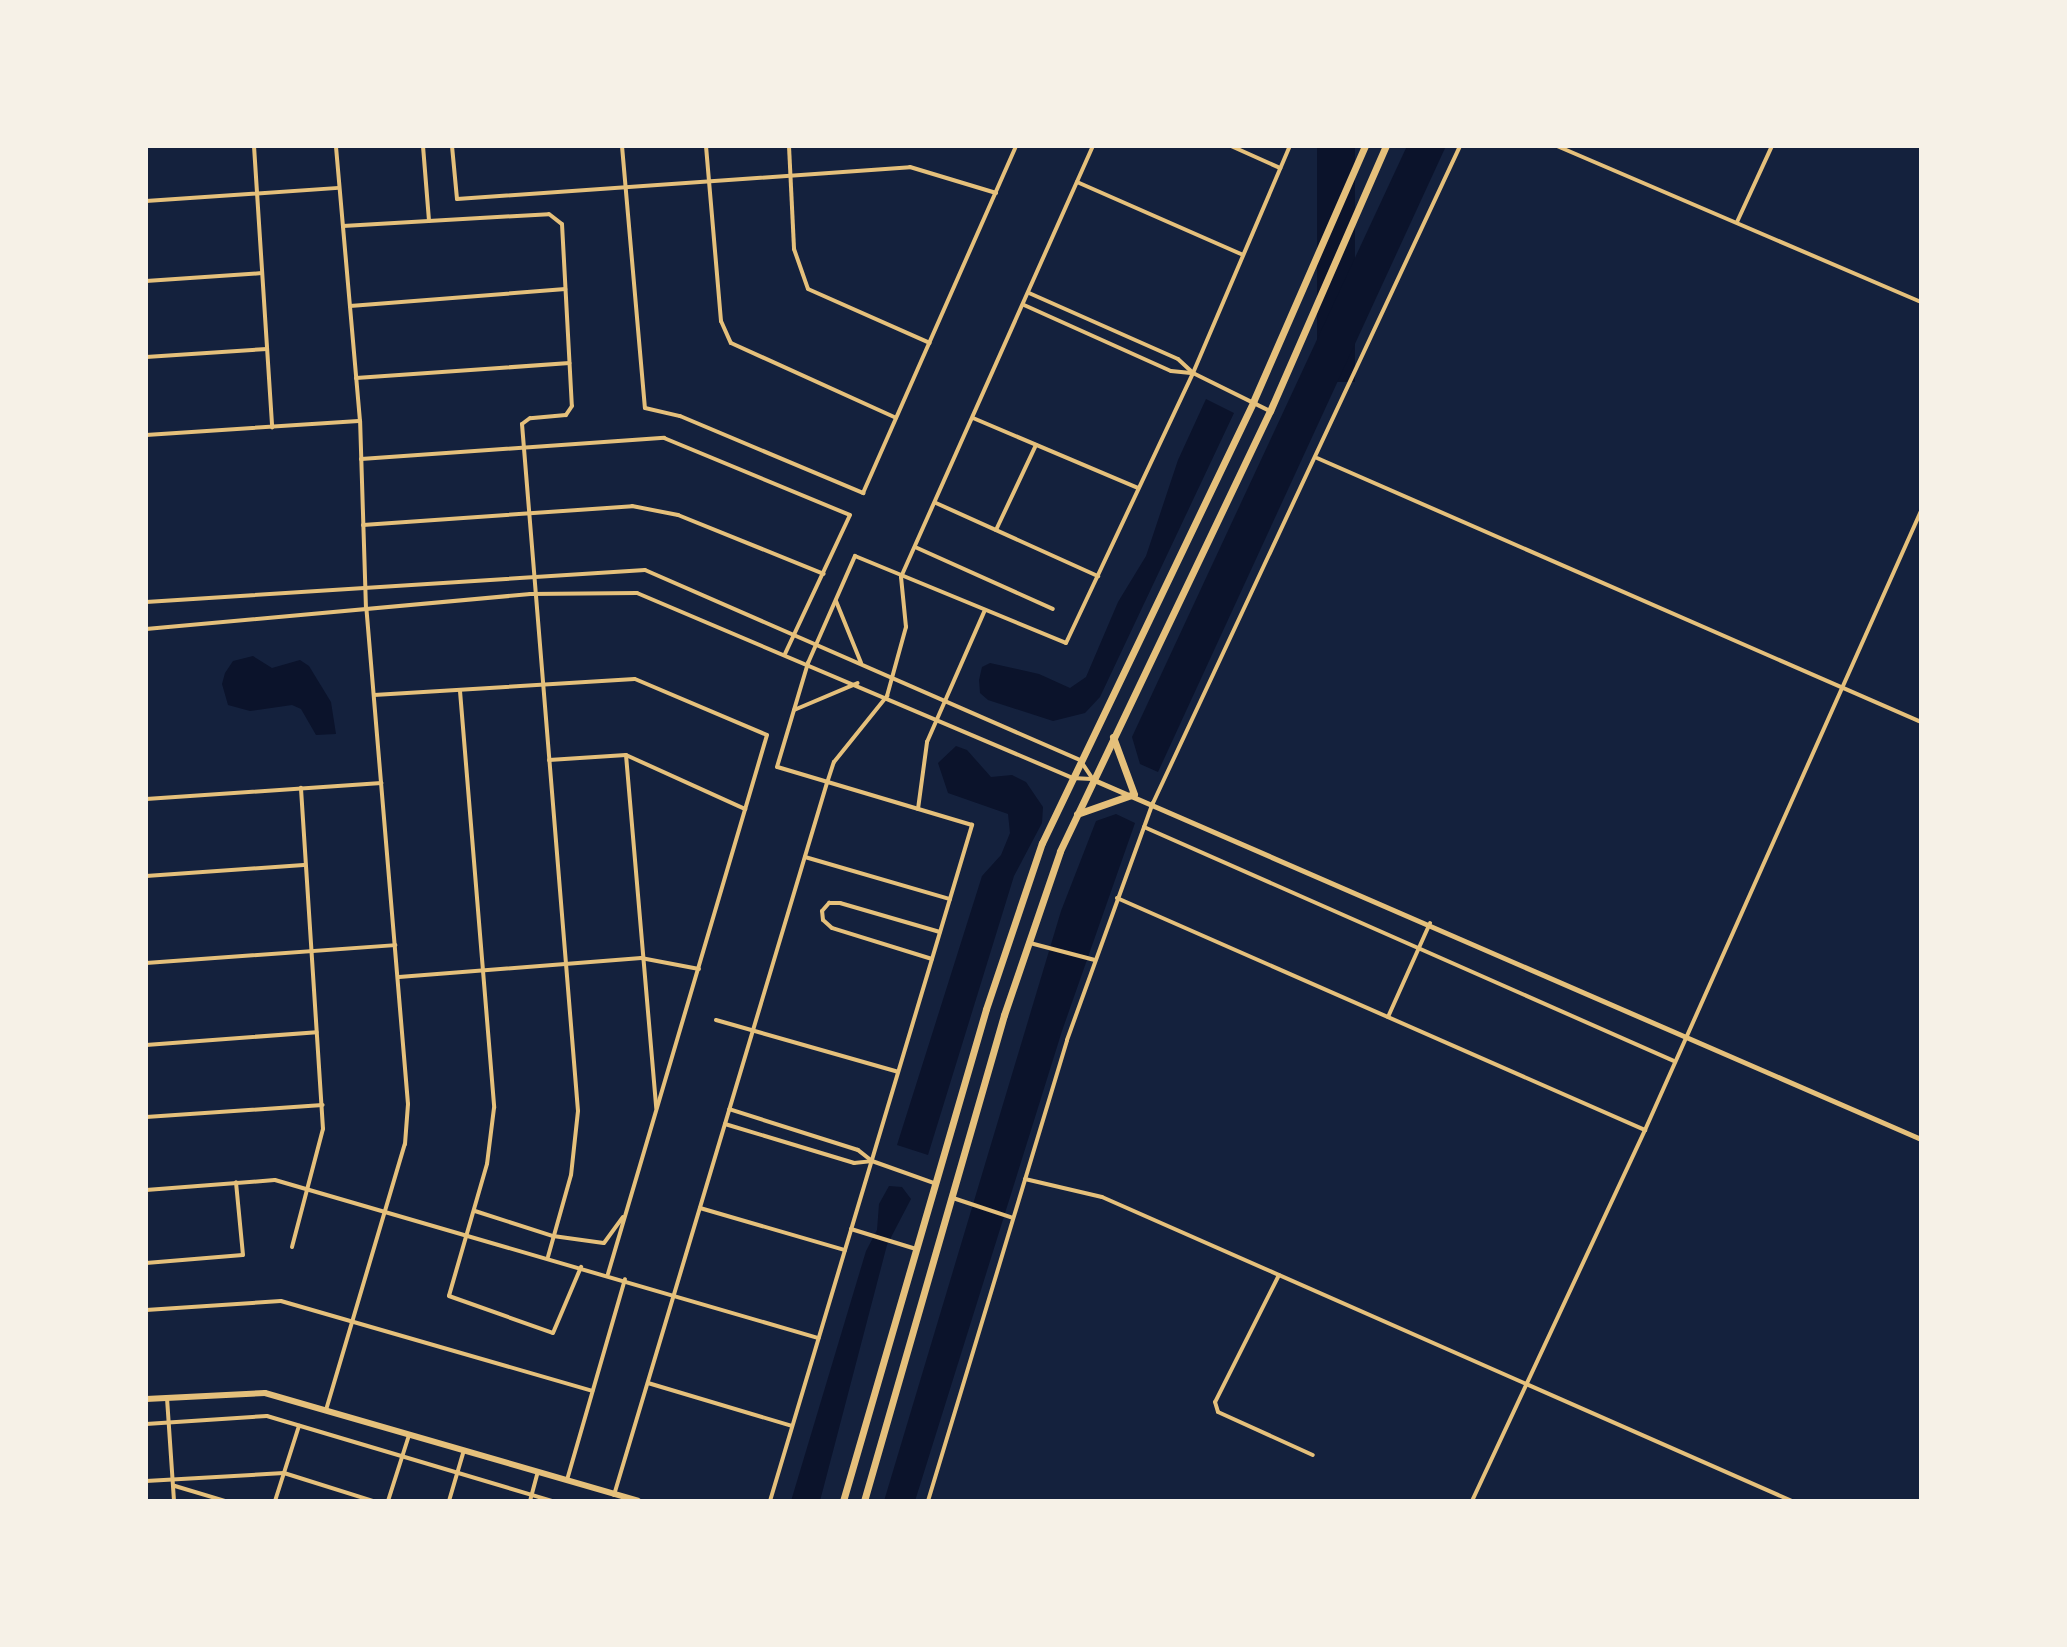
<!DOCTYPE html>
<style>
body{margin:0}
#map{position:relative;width:2067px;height:1647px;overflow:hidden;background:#14213d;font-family:"Alegreya Sans",sans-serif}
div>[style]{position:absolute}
.water>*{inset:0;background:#0b132b;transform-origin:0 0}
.minor>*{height:4px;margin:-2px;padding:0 2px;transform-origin:2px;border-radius:2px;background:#e5c07b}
.tertiary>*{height:5px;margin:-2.5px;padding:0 2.5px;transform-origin:2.5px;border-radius:2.5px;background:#e5c07b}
.secondary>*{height:6px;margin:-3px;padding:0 3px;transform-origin:3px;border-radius:3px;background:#e5c07b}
.primary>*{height:7px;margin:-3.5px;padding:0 3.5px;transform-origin:3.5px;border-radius:3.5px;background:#e5c07b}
span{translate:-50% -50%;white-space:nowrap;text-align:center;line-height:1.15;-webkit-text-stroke:8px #f6f1e7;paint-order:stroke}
.frame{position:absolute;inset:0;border:148px solid #f6f1e7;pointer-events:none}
</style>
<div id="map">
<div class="water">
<div style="left:1317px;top:146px;width:38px;height:236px"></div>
<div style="clip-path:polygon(1407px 146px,1446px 146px,1158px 772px,1140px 764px,1132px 737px)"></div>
<div style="clip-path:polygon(1206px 399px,1234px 413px,1100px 697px,1085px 713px,1053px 721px,988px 700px,980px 693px,979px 680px,982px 667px,990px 663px,1039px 674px,1070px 688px,1086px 677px,1118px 602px,1146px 556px,1178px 460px)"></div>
<div style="clip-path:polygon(253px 656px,272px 668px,300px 660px,309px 666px,331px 702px,336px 734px,316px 735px,301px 709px,292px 705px,250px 711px,228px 705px,222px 684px,225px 673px,233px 661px)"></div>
<div style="clip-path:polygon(956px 746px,967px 750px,991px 777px,1012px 775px,1026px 782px,1043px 807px,1042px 823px,1014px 876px,928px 1155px,897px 1145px,982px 876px,1001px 855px,1010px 833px,1008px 814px,948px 793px,938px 763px)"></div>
<div style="clip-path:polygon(1116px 814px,1135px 823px,1062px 1031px,915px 1501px,884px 1501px,1061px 911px,1096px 821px)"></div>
<div style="clip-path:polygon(889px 1186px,902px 1187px,911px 1199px,887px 1245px,820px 1501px,791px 1501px,866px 1251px,877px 1230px,879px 1204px)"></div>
</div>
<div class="minor">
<div style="left:254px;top:146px;width:282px;rotate:86.3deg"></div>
<div style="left:423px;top:146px;width:75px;rotate:85.4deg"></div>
<div style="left:452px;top:146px;width:53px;rotate:84.6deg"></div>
<div style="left:457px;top:199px;width:454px;rotate:-4deg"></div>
<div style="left:910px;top:167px;width:90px;rotate:16.8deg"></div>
<div style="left:622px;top:146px;width:263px;rotate:85deg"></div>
<div style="left:645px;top:408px;width:36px;rotate:13deg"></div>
<div style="left:680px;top:416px;width:199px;rotate:22.8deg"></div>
<div style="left:863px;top:493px;width:379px;rotate:-66.2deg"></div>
<div style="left:706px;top:146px;width:176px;rotate:85.1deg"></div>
<div style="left:721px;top:321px;width:24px;rotate:66deg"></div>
<div style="left:731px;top:343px;width:181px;rotate:24.4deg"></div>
<div style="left:789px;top:146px;width:103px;rotate:87.2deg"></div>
<div style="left:794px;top:249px;width:42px;rotate:70.7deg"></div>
<div style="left:808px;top:289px;width:133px;rotate:23.9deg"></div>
<div style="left:1231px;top:146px;width:54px;rotate:24.2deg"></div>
<div style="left:1557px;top:146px;width:396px;rotate:23.2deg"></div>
<div style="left:1077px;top:182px;width:181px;rotate:23.7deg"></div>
<div style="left:146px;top:201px;width:193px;rotate:-3.9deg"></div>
<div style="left:1737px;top:222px;width:84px;rotate:-65.3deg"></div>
<div style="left:343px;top:226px;width:206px;rotate:-3.3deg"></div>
<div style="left:549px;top:214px;width:16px;rotate:38deg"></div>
<div style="left:562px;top:224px;width:182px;rotate:86.9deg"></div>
<div style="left:572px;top:406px;width:11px;rotate:124deg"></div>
<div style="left:566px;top:415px;width:36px;rotate:175deg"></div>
<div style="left:530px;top:418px;width:10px;rotate:143deg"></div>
<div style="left:522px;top:424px;width:689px;rotate:85.34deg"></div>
<div style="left:578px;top:1111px;width:64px;rotate:96.2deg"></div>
<div style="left:571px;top:1175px;width:85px;rotate:105.7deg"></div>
<div style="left:146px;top:281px;width:116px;rotate:-3.9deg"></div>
<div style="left:1029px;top:293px;width:163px;rotate:23.9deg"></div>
<div style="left:1178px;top:359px;width:21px;rotate:43deg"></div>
<div style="left:1193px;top:373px;width:86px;rotate:26.3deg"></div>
<div style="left:1024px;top:305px;width:161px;rotate:24.2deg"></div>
<div style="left:1171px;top:371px;width:20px;rotate:6deg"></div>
<div style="left:350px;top:306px;width:216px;rotate:-4.5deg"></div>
<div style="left:146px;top:357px;width:121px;rotate:-3.8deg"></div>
<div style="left:356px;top:378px;width:214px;rotate:-4deg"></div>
<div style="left:973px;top:418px;width:179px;rotate:23deg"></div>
<div style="left:146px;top:435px;width:213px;rotate:-3.8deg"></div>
<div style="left:1317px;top:458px;width:659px;rotate:23.61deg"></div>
<div style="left:361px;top:459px;width:304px;rotate:-4deg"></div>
<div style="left:664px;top:438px;width:201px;rotate:22.5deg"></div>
<div style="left:850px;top:515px;width:153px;rotate:115.1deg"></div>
<div style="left:936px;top:503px;width:178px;rotate:24.3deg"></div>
<div style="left:363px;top:525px;width:270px;rotate:-4deg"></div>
<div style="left:632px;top:506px;width:47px;rotate:11.1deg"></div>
<div style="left:678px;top:515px;width:157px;rotate:22deg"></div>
<div style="left:996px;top:530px;width:94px;rotate:-64.8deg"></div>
<div style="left:915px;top:547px;width:151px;rotate:24.2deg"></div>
<div style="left:836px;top:601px;width:67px;rotate:68deg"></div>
<div style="left:146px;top:602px;width:500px;rotate:-3.67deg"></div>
<div style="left:645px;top:570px;width:475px;rotate:23.6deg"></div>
<div style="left:1080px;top:760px;width:23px;rotate:56deg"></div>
<div style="left:146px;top:629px;width:386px;rotate:-5.2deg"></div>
<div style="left:530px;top:594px;width:107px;rotate:-0.5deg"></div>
<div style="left:637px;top:593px;width:473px;rotate:23deg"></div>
<div style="left:1072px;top:778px;width:20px;rotate:3deg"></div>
<div style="left:460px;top:691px;width:418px;rotate:85.3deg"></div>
<div style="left:494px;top:1108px;width:56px;rotate:97.1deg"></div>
<div style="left:487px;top:1164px;width:137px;rotate:106.1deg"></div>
<div style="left:449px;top:1296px;width:110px;rotate:19.6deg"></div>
<div style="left:553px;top:1333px;width:72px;rotate:-67deg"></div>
<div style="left:374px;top:695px;width:261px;rotate:-3.5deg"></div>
<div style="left:635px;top:679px;width:143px;rotate:23deg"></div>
<div style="left:767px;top:735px;width:562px;rotate:106.44deg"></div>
<div style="left:794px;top:710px;width:69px;rotate:-22.9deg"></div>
<div style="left:626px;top:755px;width:354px;rotate:85.1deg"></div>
<div style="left:549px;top:760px;width:77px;rotate:-3.7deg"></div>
<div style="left:626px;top:755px;width:131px;rotate:24.4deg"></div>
<div style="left:146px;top:799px;width:236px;rotate:-3.9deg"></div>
<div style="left:918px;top:809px;width:68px;rotate:-82.3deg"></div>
<div style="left:927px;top:742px;width:144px;rotate:-66.3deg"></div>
<div style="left:1144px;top:827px;width:579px;rotate:23.82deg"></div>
<div style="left:805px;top:857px;width:151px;rotate:16.2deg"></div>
<div style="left:146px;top:876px;width:158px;rotate:-4deg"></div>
<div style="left:1117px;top:898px;width:577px;rotate:23.72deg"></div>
<div style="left:1030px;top:943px;width:67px;rotate:14.7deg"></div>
<div style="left:932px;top:959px;width:105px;rotate:-162.8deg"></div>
<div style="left:832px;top:928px;width:12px;rotate:-138deg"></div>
<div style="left:823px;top:920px;width:9px;rotate:-96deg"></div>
<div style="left:822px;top:911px;width:11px;rotate:-49deg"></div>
<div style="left:829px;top:903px;width:11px"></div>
<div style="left:840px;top:903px;width:104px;rotate:16.2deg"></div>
<div style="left:146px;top:963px;width:250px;rotate:-4.1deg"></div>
<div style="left:399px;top:977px;width:243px;rotate:-4.5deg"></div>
<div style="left:641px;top:958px;width:59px;rotate:10.7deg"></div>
<div style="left:1388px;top:1017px;width:103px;rotate:-65.9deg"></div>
<div style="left:716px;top:1020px;width:189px;rotate:15.9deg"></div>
<div style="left:146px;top:1045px;width:171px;rotate:-4.3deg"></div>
<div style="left:146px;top:1117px;width:177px;rotate:-3.9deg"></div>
<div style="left:725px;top:1124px;width:135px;rotate:16.8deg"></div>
<div style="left:854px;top:1163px;width:18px;rotate:-6deg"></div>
<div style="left:872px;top:1161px;width:18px;rotate:-142deg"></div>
<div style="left:858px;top:1150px;width:135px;rotate:-162.4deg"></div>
<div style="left:872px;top:1161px;width:66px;rotate:19.5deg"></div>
<div style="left:1025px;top:1179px;width:79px;rotate:13.2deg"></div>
<div style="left:1102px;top:1197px;width:754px;rotate:23.78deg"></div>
<div style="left:146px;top:1190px;width:129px;rotate:-4.4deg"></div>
<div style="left:275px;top:1180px;width:566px;rotate:16.22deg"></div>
<div style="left:953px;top:1198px;width:63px;rotate:18.4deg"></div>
<div style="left:700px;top:1208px;width:151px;rotate:16.2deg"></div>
<div style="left:475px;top:1211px;width:82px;rotate:17.8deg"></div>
<div style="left:553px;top:1236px;width:51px;rotate:7.8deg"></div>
<div style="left:604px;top:1243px;width:32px;rotate:-54deg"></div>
<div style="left:851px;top:1229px;width:68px;rotate:17.1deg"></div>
<div style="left:292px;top:1247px;width:122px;rotate:-75.3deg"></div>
<div style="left:323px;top:1129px;width:342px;rotate:-93.7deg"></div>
<div style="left:146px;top:1263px;width:97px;rotate:-4.7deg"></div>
<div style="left:243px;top:1255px;width:73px;rotate:-95.5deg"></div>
<div style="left:1279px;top:1275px;width:142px;rotate:116.7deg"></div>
<div style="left:1215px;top:1402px;width:10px;rotate:73deg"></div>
<div style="left:1218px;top:1412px;width:104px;rotate:24.4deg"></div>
<div style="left:146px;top:1310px;width:135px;rotate:-3.8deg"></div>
<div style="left:281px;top:1301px;width:324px;rotate:16.1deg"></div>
<div style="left:648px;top:1383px;width:150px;rotate:16.6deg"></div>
<div style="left:167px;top:1398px;width:103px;rotate:86.1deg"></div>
<div style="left:326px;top:1410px;width:277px;rotate:-73.5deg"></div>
<div style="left:405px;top:1144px;width:40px;rotate:-85.7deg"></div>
<div style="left:408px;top:1104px;width:497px;rotate:-94.8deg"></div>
<div style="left:366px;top:609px;width:188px;rotate:-91.8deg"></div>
<div style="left:360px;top:421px;width:276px;rotate:-95deg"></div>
<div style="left:146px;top:1424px;width:121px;rotate:-3.8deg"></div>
<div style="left:267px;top:1416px;width:298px;rotate:16.6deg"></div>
<div style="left:567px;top:1480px;width:209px;rotate:-73.9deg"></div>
<div style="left:146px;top:1481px;width:138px;rotate:-3.3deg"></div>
<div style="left:284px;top:1473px;width:93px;rotate:17.5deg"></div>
<div style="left:175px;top:1486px;width:52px;rotate:16.7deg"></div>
<div style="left:614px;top:1495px;width:743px;rotate:-73.35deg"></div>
<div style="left:827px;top:783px;width:22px;rotate:-72deg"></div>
<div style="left:834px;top:762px;width:85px;rotate:-51.2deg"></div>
<div style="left:887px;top:696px;width:72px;rotate:-74.6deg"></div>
<div style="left:906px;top:627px;width:50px;rotate:-95.7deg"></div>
<div style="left:901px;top:577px;width:472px;rotate:-66deg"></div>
<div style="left:275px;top:1501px;width:79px;rotate:-72.3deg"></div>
<div style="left:388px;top:1501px;width:69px;rotate:-72.3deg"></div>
<div style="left:449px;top:1501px;width:53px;rotate:-73.6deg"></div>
<div style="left:530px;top:1501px;width:30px;rotate:-75deg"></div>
<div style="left:770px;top:1501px;width:706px;rotate:-73.36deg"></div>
<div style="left:972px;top:825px;width:203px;rotate:-163.4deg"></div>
<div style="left:777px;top:767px;width:109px;rotate:-73.4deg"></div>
<div style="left:808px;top:663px;width:117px;rotate:-66.3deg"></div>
<div style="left:855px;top:556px;width:228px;rotate:22.4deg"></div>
<div style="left:1066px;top:643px;width:298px;rotate:-64.8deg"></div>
<div style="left:1193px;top:373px;width:247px;rotate:-66.9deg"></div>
<div style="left:928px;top:1501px;width:481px;rotate:-73.2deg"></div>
<div style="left:1067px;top:1040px;width:252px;rotate:-70.1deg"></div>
<div style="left:1153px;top:803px;width:725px;rotate:-64.95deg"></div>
<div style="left:1472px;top:1501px;width:409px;rotate:-65deg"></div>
<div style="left:1645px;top:1130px;width:678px;rotate:-65.97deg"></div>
</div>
<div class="tertiary">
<div style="left:1094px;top:780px;width:902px;rotate:23.47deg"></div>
</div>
<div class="secondary">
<div style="left:146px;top:1399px;width:119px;rotate:-2.9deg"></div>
<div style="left:265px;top:1393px;width:388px;rotate:16.1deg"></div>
</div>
<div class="primary">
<div style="left:1077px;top:814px;width:60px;rotate:-19.3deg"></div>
<div style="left:1134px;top:794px;width:61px;rotate:-110.2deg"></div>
<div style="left:843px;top:1501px;width:512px;rotate:-73.79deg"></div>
<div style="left:986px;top:1009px;width:175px;rotate:-71.4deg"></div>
<div style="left:1042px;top:843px;width:489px;rotate:-64.4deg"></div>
<div style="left:1253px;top:402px;width:279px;rotate:-66.4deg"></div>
<div style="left:864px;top:1501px;width:506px;rotate:-73.93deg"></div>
<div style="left:1004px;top:1015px;width:173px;rotate:-71.1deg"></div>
<div style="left:1060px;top:851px;width:488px;rotate:-64.5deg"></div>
<div style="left:1270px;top:411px;width:289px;rotate:-66.4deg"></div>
</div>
<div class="frame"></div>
</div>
